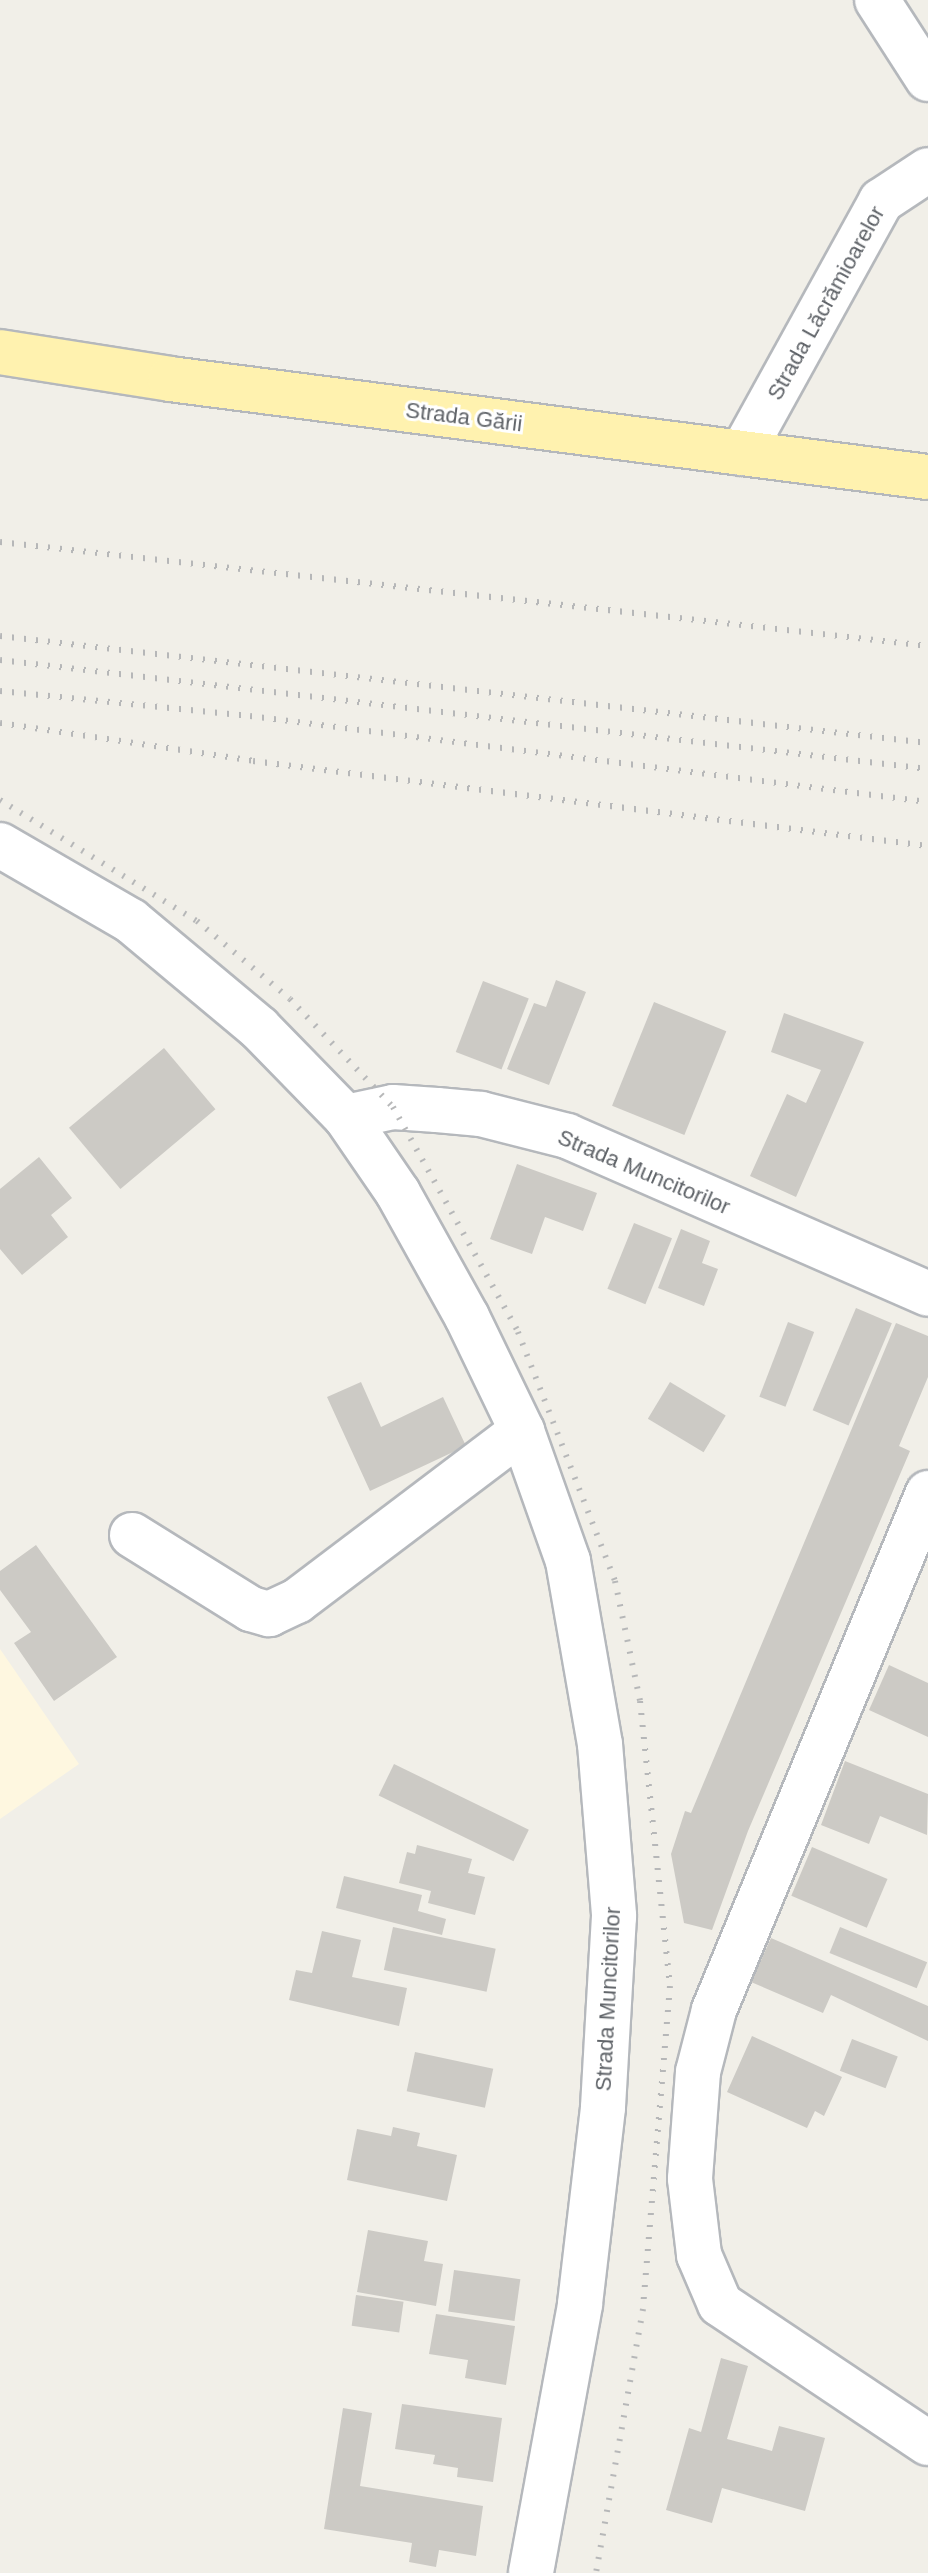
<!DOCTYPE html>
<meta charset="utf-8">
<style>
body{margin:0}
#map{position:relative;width:928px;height:2573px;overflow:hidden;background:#f1efe8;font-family:Helvetica,sans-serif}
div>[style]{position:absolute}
.commercial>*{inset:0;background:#fef7e0}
.building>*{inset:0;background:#cccac5;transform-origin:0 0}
.roads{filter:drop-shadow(2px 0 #b5b8bc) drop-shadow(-2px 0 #b5b8bc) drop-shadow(0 2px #b5b8bc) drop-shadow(0 -2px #b5b8bc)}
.minor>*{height:44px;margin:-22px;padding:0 22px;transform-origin:22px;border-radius:22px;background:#fff}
.major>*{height:44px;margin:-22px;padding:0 22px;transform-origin:22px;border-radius:22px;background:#fff2af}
.rail>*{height:6px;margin-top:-3px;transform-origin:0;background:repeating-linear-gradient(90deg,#b6b7b8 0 2px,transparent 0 12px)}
span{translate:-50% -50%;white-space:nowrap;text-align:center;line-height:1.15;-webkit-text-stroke:6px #fff;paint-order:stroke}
.street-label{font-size:22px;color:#5f6368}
</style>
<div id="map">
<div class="commercial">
<div style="clip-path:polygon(0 1649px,79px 1764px,0 1819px)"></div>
</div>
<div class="building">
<div style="clip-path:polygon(556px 980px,586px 992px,549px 1085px,507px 1069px,534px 1003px,546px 1007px)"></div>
<div style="left:483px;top:981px;width:49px;height:76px;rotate:21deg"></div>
<div style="left:654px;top:1002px;width:78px;height:112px;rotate:22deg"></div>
<div style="clip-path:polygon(784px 1013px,864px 1042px,796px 1197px,750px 1176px,787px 1094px,806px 1103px,821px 1070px,771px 1052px)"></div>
<div style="left:164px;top:1048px;width:80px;height:124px;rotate:50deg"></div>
<div style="clip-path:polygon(39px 1157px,72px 1198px,51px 1215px,68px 1237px,22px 1275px,0 1249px,0 1189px)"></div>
<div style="clip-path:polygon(517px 1164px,597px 1193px,583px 1231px,545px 1217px,532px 1254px,490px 1239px)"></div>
<div style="left:634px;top:1223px;width:41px;height:71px;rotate:22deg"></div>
<div style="clip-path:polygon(681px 1229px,710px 1241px,702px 1263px,718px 1269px,704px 1306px,658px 1288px)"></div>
<div style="left:856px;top:1308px;width:39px;height:111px;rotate:23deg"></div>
<div style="left:788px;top:1322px;width:28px;height:80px;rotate:21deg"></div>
<div style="clip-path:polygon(896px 1323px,928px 1336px,928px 1377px,899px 1446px,910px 1451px,748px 1831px,712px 1930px,684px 1923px,671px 1854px,685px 1811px,691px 1813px)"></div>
<div style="clip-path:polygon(361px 1382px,381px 1427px,443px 1397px,466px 1446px,370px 1491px,327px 1397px)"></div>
<div style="left:670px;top:1382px;width:65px;height:43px;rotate:31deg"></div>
<div style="clip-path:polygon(36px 1545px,117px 1657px,54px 1701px,14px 1643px,31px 1632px,0 1590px,0 1571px)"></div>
<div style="clip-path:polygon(889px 1665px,928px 1683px,928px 1737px,869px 1710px)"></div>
<div style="clip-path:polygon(845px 1761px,928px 1794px,927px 1835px,880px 1816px,869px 1844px,821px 1825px)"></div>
<div style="left:394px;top:1764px;width:150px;height:35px;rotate:26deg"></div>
<div style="clip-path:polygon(417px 1845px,472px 1859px,468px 1873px,485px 1877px,475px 1915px,428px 1903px,431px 1891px,399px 1883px,407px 1852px,415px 1854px)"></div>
<div style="left:812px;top:1847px;width:82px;height:53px;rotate:23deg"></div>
<div style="clip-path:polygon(344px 1876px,422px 1895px,418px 1911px,446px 1919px,442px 1935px,336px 1908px)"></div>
<div style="left:393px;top:1927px;width:105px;height:44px;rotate:12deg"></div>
<div style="left:840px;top:1927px;width:94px;height:28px;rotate:22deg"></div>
<div style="clip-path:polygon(322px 1931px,361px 1940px,352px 1977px,407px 1988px,399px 2026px,289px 2000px,296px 1970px,312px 1973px)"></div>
<div style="clip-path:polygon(771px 1938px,928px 2006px,928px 2041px,831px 1995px,823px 2013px,751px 1982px)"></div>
<div style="clip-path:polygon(752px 2036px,842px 2077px,824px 2116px,815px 2111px,807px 2128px,727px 2092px)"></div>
<div style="left:852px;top:2039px;width:49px;height:34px;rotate:21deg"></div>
<div style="left:415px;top:2052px;width:80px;height:40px;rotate:12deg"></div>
<div style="clip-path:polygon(393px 2127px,420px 2133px,417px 2146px,457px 2155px,447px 2201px,347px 2180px,357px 2129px,391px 2136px)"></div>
<div style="clip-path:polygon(368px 2230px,428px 2241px,424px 2261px,443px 2264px,436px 2306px,357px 2292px)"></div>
<div style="left:454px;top:2270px;width:67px;height:42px;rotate:8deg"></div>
<div style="left:356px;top:2295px;width:48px;height:31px;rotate:8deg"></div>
<div style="clip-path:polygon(436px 2314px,515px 2326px,506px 2385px,465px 2378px,468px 2360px,429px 2354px)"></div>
<div style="clip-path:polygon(721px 2358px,748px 2366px,727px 2439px,772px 2451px,779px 2426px,825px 2438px,805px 2511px,722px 2488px,712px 2523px,666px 2510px,689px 2428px,701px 2432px)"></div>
<div style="clip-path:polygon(402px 2404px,502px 2418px,493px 2482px,457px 2477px,458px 2468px,433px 2464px,435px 2455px,395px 2449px)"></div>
<div style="clip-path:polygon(343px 2408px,372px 2413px,360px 2486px,483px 2506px,476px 2556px,439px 2550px,436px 2567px,409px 2562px,412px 2543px,324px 2529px)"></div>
</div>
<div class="roads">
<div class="minor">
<div style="left:877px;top:0;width:94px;rotate:57.2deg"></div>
<div style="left:742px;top:453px;width:288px;rotate:-61.1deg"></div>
<div style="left:881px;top:201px;width:56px;rotate:-33.4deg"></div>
<div style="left:0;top:845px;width:151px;rotate:30.1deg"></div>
<div style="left:131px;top:921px;width:167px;rotate:39.9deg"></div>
<div style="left:259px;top:1028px;width:124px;rotate:45.7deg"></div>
<div style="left:346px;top:1117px;width:92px;rotate:55.6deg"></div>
<div style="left:398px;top:1193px;width:142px;rotate:60.9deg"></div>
<div style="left:467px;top:1317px;width:127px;rotate:64.2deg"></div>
<div style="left:522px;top:1431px;width:138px;rotate:70.5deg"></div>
<div style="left:568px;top:1561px;width:186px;rotate:80.1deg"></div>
<div style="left:600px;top:1744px;width:173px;rotate:85.3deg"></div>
<div style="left:614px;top:1916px;width:192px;rotate:93.3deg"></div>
<div style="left:603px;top:2108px;width:198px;rotate:96.7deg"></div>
<div style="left:580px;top:2305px;width:272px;rotate:100.4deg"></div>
<div style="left:346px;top:1117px;width:48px;rotate:-12deg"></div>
<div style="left:393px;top:1107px;width:44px;rotate:3.9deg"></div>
<div style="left:437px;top:1110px;width:44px;rotate:5.2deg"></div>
<div style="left:481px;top:1114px;width:89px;rotate:14.3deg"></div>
<div style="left:567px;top:1136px;width:394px;rotate:23.6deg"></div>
<div style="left:928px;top:1493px;width:560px;rotate:112.49deg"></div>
<div style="left:714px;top:2010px;width:64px;rotate:104.5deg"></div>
<div style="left:698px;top:2072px;width:107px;rotate:94.3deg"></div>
<div style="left:690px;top:2179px;width:77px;rotate:83.2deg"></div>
<div style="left:699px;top:2255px;width:53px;rotate:66.8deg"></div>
<div style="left:720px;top:2304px;width:250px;rotate:33.8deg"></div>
<div style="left:132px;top:1535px;width:140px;rotate:31.9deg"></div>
<div style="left:251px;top:1609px;width:19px;rotate:16deg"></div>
<div style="left:269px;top:1614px;width:31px;rotate:-25deg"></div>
<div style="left:297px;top:1601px;width:282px;rotate:-37.1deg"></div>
</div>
<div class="major">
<div style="left:0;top:352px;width:172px;rotate:9deg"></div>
<div style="left:170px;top:379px;width:764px;rotate:7.37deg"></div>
</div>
</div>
<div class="rail">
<div style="left:0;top:542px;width:934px;rotate:6.39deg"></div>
<div style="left:0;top:636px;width:934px;rotate:6.58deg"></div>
<div style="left:0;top:660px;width:934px;rotate:6.7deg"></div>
<div style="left:0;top:691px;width:251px;rotate:5.7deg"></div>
<div style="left:250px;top:716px;width:683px;rotate:7.23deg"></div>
<div style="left:0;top:723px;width:256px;rotate:8.5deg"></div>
<div style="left:253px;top:761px;width:680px;rotate:7.18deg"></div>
<div style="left:0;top:800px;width:231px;rotate:31.6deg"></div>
<div style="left:197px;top:921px;width:121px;rotate:40deg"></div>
<div style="left:290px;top:999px;width:149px;rotate:46.4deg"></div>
<div style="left:393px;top:1107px;width:257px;rotate:60.9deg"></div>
<div style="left:518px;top:1332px;width:267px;rotate:68.7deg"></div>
<div style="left:615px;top:1581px;width:123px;rotate:78.2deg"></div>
<div style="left:640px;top:1701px;width:287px;rotate:84deg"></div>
<div style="left:670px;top:1986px;width:324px;rotate:94.8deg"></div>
<div style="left:643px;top:2309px;width:268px;rotate:100.1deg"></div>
</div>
<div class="street-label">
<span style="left:826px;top:303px;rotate:-61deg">Strada Lăcrămioarelor</span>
<span style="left:464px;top:417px;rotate:7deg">Strada Gării</span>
<span style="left:644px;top:1172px;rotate:23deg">Strada Muncitorilor</span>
<span style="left:608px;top:1999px;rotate:-87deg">Strada Muncitorilor</span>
</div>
</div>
